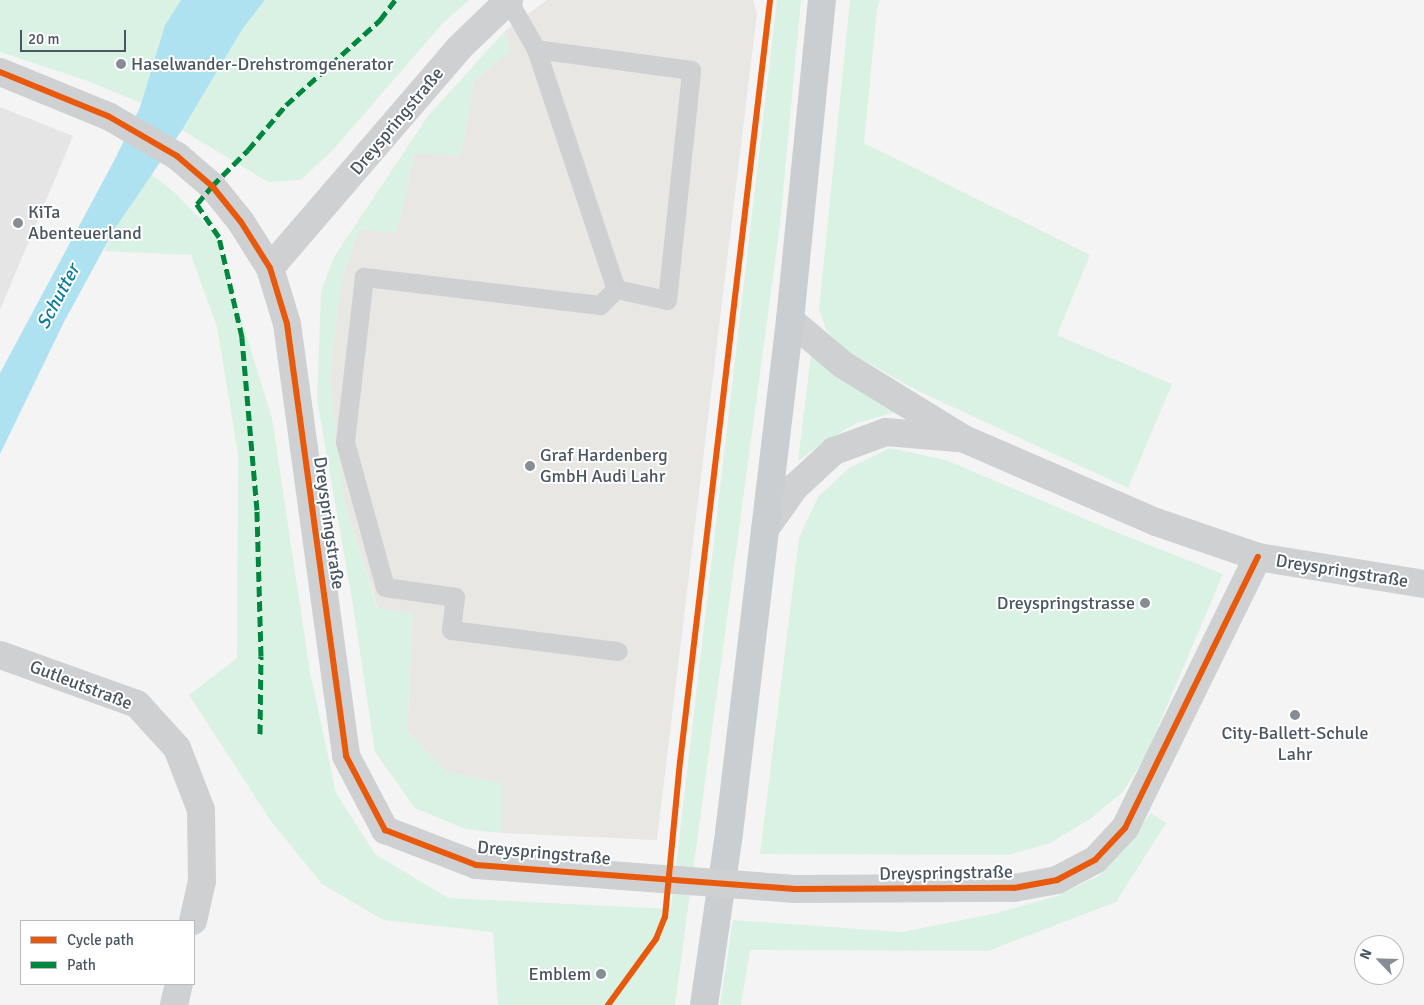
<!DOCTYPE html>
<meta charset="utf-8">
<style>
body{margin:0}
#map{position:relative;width:1424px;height:1005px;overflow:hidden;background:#f4f4f4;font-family:Signika,sans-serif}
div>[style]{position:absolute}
.commercial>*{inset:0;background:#e8e7e3}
.education>*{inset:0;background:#e6e5e6}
.green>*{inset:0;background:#d9f2e3}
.water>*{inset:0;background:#aee2f0}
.service>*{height:19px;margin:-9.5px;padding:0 9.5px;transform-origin:9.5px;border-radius:9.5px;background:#ced0d2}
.minor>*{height:28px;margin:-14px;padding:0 14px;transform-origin:14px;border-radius:14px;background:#ced0d2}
.primary>*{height:28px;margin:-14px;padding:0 14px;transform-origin:14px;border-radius:14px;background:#caced1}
.minor-bridge>*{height:28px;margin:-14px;padding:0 14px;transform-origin:14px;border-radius:14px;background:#ced0d2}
.quiet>*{height:5px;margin-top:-2.5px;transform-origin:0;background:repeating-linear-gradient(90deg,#00873e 0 10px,transparent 0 15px)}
.cycleway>*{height:6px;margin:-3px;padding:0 3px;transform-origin:3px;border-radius:3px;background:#e8590c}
.dots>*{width:14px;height:14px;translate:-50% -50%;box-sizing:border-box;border:2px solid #fff;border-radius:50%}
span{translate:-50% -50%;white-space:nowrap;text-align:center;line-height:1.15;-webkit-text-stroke:4px #fff;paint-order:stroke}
.poi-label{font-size:18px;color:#4a5661}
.left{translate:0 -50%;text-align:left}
.right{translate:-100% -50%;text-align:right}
.street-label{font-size:18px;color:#4a5661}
.water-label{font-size:19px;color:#0c7c9b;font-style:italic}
.legend{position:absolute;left:20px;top:920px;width:175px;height:65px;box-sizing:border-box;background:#fff;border:1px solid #b7bbc0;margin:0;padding:6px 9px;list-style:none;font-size:15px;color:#4a5661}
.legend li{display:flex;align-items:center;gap:10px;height:25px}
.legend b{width:25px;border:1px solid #b7bbc0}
.north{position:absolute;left:1354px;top:935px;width:50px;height:50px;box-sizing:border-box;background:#fff;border:1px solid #b7bbc0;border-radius:50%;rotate:294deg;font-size:14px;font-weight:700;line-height:20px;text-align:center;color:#4a5661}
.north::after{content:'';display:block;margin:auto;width:18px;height:22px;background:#868d94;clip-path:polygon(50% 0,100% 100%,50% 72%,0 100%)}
.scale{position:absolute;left:20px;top:30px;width:106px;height:22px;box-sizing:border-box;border:2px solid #4a5661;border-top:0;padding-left:6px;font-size:15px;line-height:18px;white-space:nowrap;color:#4a5661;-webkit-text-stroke:4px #fff;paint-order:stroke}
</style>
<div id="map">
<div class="commercial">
<div style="clip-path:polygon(547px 0,753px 0,757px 13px,657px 840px,502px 833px,502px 783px,446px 772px,407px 731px,413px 614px,378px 609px,343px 497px,330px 377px,341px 282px,359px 229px,396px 232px,415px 153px,461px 156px,474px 81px,511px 50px,505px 31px)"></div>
</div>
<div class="education">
<div style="clip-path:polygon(0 107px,73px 136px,0 310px)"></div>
</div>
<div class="green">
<div style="clip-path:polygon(0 0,181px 0,165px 25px,141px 103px,85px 80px,0 52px)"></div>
<div style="clip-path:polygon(265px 0,469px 0,442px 24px,332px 151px,301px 180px,268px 182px,182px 130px,243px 28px)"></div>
<div style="clip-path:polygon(777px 0,801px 0,780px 225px,675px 1005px,498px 1005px,493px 932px,383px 920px,322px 884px,271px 821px,189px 695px,237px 658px,238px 454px,217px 327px,191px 255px,104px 251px,114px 230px,151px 174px,175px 193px,215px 234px,272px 418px,310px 672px,336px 793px,375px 854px,448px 898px,671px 909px)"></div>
<div style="clip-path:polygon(850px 0,880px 0,877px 9px,864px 143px,1090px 255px,1057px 335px,1172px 384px,1128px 488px,916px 390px,842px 348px,827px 331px,819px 310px)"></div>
<div style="clip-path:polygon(505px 31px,511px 50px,474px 81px,461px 156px,415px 153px,396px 233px,359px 229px,341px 282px,330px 377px,343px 497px,377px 608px,413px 614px,407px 731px,446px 772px,502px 783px,502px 833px,465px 829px,415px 808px,375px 752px,352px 599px,317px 399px,321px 291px,334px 257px,428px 116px)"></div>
<div style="clip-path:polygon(811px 355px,847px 383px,899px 411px,857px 423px,825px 441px,798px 461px)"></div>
<div style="clip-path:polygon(890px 448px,946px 460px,1111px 530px,1223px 574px,1146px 755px,1123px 792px,1090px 819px,1050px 843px,1008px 855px,760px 854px,799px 538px,818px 497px,849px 468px)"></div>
<div style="clip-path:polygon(1151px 813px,1166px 823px,1116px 902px,988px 951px,750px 950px,741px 1005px,720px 1005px,733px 920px,902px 932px,997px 913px,1060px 895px,1100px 875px)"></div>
</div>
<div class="water">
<div style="clip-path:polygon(181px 0,265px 0,243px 28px,182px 130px,114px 230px,64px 322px,0 454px,0 373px,115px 159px,140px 107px,165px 25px)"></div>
</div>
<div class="service">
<div style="left:508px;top:0;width:56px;rotate:60.3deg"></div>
<div style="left:536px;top:49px;width:253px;rotate:71.6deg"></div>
<div style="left:616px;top:289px;width:52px;rotate:12.2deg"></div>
<div style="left:667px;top:300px;width:231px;rotate:-84deg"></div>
<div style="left:691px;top:70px;width:156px;rotate:-172.3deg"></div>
<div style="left:616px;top:289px;width:23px;rotate:135deg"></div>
<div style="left:600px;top:305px;width:238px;rotate:-173.2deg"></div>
<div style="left:364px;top:277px;width:166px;rotate:96.6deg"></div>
<div style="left:345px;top:442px;width:150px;rotate:74.6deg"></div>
<div style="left:385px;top:587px;width:71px;rotate:8.1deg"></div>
<div style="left:455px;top:597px;width:33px;rotate:97deg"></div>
<div style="left:451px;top:630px;width:168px;rotate:7.2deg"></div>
</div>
<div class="minor">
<div style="left:0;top:72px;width:117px;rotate:22.2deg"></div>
<div style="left:108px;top:116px;width:80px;rotate:30.1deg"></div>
<div style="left:177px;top:156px;width:46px;rotate:40.6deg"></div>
<div style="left:212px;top:186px;width:46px;rotate:51.1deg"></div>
<div style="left:241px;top:222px;width:54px;rotate:57.8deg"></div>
<div style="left:270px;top:268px;width:59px;rotate:73.1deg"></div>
<div style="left:287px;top:324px;width:436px;rotate:82.2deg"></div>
<div style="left:346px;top:756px;width:84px;rotate:62.2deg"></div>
<div style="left:385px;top:830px;width:97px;rotate:21deg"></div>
<div style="left:270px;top:268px;width:291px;rotate:-49.3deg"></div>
<div style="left:460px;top:47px;width:68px;rotate:-43.8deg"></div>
<div style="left:790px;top:320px;width:68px;rotate:40.2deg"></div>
<div style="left:842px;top:364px;width:143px;rotate:31.6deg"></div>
<div style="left:964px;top:439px;width:209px;rotate:23.4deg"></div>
<div style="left:1156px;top:522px;width:108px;rotate:18.9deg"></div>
<div style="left:1258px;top:557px;width:168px;rotate:9.2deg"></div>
<div style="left:765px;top:529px;width:52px;rotate:-54.5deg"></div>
<div style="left:795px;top:487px;width:53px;rotate:-42.7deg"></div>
<div style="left:834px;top:451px;width:55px;rotate:-20.1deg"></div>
<div style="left:886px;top:432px;width:72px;rotate:4.8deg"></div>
<div style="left:0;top:655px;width:145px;rotate:19.7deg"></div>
<div style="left:137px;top:704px;width:59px;rotate:47.7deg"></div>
<div style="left:177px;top:748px;width:66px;rotate:68.8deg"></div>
<div style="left:201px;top:810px;width:71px;rotate:89.2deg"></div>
<div style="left:202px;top:881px;width:41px;rotate:102.7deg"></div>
<div style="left:795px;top:889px;width:219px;rotate:-0.3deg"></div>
<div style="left:1014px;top:888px;width:44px;rotate:-10.5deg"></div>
<div style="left:1057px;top:880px;width:43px;rotate:-27.8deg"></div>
<div style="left:1095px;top:860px;width:44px;rotate:-46.8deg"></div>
<div style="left:1125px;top:828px;width:302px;rotate:-63.9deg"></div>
<div style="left:174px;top:1005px;width:22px;rotate:-77deg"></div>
</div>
<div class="primary">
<div style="left:704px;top:1005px;width:174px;rotate:-81.7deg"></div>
<div style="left:729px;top:833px;width:517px;rotate:-83.22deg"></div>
<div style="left:790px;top:320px;width:322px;rotate:-84.3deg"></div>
</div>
<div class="minor-bridge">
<div style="left:476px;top:865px;width:320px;rotate:4.3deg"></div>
</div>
<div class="quiet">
<div style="left:260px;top:734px;width:78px;rotate:-89.3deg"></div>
<div style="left:261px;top:656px;width:146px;rotate:-91.6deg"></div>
<div style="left:257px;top:510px;width:174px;rotate:-95deg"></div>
<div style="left:242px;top:337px;width:103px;rotate:-103deg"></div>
<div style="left:219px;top:237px;width:40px;rotate:-124deg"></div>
<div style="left:197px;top:204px;width:23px;rotate:-50deg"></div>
<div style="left:212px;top:186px;width:51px;rotate:-45deg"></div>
<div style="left:248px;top:150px;width:59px;rotate:-49.8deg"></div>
<div style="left:286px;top:105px;width:127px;rotate:-42.1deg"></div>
<div style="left:380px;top:20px;width:25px;rotate:-53deg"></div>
</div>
<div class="cycleway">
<div style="left:0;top:72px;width:117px;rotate:22.2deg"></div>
<div style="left:108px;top:116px;width:80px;rotate:30.1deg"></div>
<div style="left:177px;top:156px;width:46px;rotate:40.6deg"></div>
<div style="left:212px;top:186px;width:46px;rotate:51.1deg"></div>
<div style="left:241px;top:222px;width:54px;rotate:57.8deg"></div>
<div style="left:270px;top:268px;width:59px;rotate:73.1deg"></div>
<div style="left:287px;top:324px;width:436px;rotate:82.2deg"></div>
<div style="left:346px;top:756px;width:84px;rotate:62.2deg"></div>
<div style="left:385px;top:830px;width:97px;rotate:21deg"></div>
<div style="left:476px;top:865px;width:320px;rotate:4.3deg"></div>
<div style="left:795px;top:889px;width:219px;rotate:-0.3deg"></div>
<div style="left:1014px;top:888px;width:44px;rotate:-10.5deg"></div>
<div style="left:1057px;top:880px;width:43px;rotate:-27.8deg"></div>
<div style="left:1095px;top:860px;width:44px;rotate:-46.8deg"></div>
<div style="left:1125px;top:828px;width:302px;rotate:-63.9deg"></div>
<div style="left:608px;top:1005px;width:82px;rotate:-54deg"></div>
<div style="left:656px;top:939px;width:24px;rotate:-68deg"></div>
<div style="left:665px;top:917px;width:156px;rotate:-84.5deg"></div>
<div style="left:680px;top:762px;width:767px;rotate:-83.26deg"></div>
</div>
<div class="dots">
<div style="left:121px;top:64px;background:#868d94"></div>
<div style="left:18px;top:223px;background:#868d94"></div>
<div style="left:530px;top:466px;background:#868d94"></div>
<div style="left:1145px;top:603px;background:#868d94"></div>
<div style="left:1295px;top:715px;background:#868d94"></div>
<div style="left:601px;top:974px;background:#868d94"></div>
</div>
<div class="poi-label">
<span class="left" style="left:131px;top:64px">Haselwander-Drehstromgenerator</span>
<span class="left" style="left:28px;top:223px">KiTa<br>Abenteuerland</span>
<span class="left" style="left:540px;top:466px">Graf Hardenberg<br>GmbH Audi Lahr</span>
<span class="right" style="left:1135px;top:603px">Dreyspringstrasse</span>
<span style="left:1295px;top:744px">City-Ballett-Schule<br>Lahr</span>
<span class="right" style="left:591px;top:974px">Emblem</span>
</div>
<div class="street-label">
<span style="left:397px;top:121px;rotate:-50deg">Dreyspringstraße</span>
<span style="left:329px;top:523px;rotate:82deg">Dreyspringstraße</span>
<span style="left:1342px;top:571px;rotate:9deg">Dreyspringstraße</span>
<span style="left:81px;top:685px;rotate:21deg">Gutleutstraße</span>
<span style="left:544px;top:853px;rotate:5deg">Dreyspringstraße</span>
<span style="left:946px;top:873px;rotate:-1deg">Dreyspringstraße</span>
</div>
<div class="water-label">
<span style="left:59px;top:297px;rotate:-62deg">Schutter</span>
</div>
<ul class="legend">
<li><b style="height:6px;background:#e8590c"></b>Cycle path</li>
<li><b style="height:6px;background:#00873e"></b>Path</li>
</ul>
<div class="north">N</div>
<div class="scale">20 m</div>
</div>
